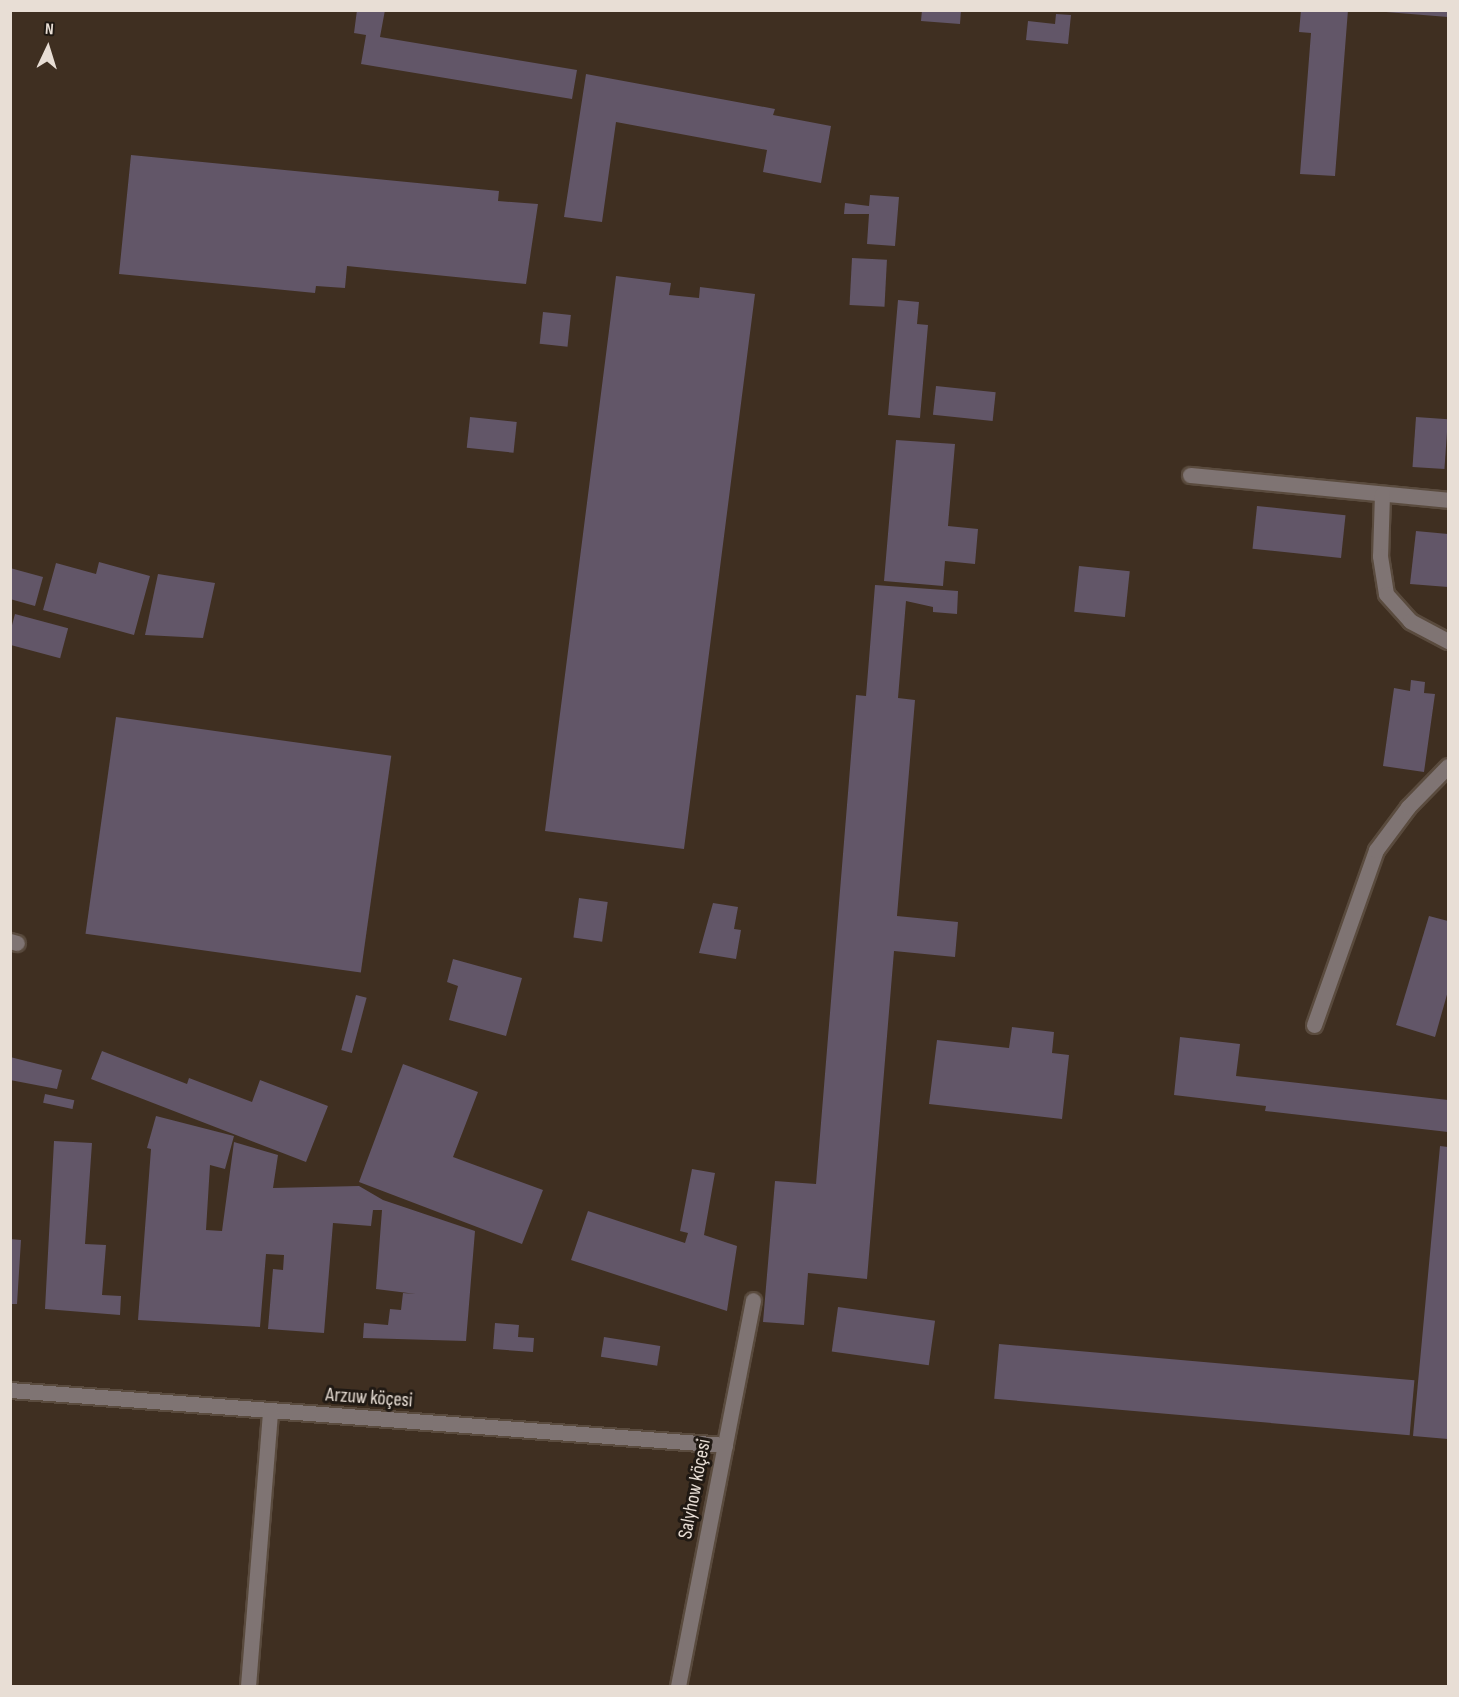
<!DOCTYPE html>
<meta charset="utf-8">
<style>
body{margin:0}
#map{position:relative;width:1459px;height:1697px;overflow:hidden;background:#3f2f21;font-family:"Sofia Sans Condensed",sans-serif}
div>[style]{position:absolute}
.building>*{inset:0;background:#625668;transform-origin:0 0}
.roads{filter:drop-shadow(2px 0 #5a4b3e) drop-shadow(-2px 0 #5a4b3e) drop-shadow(0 2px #5a4b3e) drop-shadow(0 -2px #5a4b3e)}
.minor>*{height:15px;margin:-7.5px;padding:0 7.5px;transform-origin:7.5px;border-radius:7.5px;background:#7f7473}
span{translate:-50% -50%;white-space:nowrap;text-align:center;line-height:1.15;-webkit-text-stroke:6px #201913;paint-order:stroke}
.street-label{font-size:20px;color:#e8ded5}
.frame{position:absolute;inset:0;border:12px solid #e8ded5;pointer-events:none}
.north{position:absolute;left:18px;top:18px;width:60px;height:60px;-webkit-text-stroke:4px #201913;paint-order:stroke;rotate:4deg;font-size:16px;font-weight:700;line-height:24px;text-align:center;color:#e8ded5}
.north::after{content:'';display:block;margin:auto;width:21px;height:27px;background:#e8ded5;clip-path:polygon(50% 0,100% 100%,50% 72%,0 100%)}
</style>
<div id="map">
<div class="building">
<div style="clip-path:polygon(357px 10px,385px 10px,380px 37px,577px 70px,572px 99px,361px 64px,366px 35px,354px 33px)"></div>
<div style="clip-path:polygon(922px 10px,961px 10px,960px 24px,921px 21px)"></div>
<div style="clip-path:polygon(1301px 10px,1348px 10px,1335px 176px,1300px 174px,1311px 33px,1299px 32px)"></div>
<div style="clip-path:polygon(1386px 10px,1448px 10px,1448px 17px,1386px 12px)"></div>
<div style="clip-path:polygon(1056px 14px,1071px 15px,1068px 44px,1026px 40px,1028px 21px,1055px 24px)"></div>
<div style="clip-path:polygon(586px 74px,775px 109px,773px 115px,831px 126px,821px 183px,763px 172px,767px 150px,616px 122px,602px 222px,564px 217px)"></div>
<div style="clip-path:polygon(131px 155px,499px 191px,498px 201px,538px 204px,526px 284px,347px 266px,345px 288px,316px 286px,315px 293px,119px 274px)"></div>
<div style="clip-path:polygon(870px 195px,899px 197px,895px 246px,867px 244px,869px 214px,844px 214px,845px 203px,869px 206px)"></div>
<div style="left:852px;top:258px;width:35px;height:47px;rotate:3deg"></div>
<div style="clip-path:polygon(616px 276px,671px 283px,669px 295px,699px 298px,700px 287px,755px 294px,684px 849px,545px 831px)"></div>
<div style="clip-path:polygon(898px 300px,919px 302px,917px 324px,928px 325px,920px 418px,888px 415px)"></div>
<div style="left:543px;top:312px;width:28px;height:32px;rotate:6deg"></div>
<div style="left:936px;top:386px;width:60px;height:29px;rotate:6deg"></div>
<div style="left:470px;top:417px;width:47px;height:31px;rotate:6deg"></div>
<div style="left:1416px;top:417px;width:32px;height:50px;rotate:4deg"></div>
<div style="clip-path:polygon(896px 440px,955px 444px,948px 526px,978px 529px,975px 564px,945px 561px,943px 586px,884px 581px)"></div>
<div style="left:1257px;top:506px;width:89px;height:43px;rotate:6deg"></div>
<div style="clip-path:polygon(1416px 531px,1448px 534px,1448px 587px,1410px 584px)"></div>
<div style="clip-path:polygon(99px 562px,150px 576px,134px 635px,43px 610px,56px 563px,96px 574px)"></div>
<div style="left:1079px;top:566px;width:51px;height:46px;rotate:6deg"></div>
<div style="clip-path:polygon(10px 568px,43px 577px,35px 606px,10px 599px)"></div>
<div style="clip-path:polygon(158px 574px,215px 583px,203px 638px,145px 635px)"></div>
<div style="clip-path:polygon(875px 585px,958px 591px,957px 614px,933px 612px,933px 607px,906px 601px,898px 698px,915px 700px,897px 916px,958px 922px,955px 957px,894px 951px,867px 1279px,808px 1273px,804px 1325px,763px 1322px,775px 1181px,816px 1184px,856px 695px,866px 696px)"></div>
<div style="left:15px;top:614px;width:55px;height:31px;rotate:15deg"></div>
<div style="clip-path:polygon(1411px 680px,1425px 682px,1424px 693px,1435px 694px,1424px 772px,1383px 766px,1394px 688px,1410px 691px)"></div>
<div style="left:116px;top:717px;width:278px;height:219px;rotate:8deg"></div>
<div style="left:579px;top:898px;width:29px;height:40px;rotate:8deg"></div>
<div style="clip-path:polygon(713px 903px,738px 907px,734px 929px,741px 930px,736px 959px,699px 953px)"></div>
<div style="clip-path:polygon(1429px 916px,1448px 921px,1448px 991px,1435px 1037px,1396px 1025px)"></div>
<div style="clip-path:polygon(453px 959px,522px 978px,506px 1036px,449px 1020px,458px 986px,447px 982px)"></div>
<div style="left:356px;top:995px;width:11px;height:57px;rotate:15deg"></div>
<div style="clip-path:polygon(1012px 1027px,1054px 1032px,1052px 1053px,1069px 1055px,1062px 1119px,929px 1104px,937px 1040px,1009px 1048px)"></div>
<div style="clip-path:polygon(1180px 1037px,1240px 1044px,1236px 1076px,1448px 1100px,1448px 1132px,1265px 1111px,1266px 1106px,1174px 1095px)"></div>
<div style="clip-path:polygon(102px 1051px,187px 1084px,189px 1078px,252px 1102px,260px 1080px,328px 1106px,306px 1162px,91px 1079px)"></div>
<div style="clip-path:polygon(10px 1057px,62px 1070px,57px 1089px,10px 1080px)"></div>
<div style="clip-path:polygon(403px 1064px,478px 1092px,453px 1157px,543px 1190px,522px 1244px,359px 1182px)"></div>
<div style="left:45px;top:1094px;width:30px;height:9px;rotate:12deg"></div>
<div style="clip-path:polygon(156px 1116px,234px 1136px,225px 1169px,210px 1165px,206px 1230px,222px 1231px,234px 1142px,278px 1155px,273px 1188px,359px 1186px,383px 1200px,475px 1231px,466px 1341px,363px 1338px,364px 1323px,388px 1325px,390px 1309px,401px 1310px,403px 1293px,416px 1294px,376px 1289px,382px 1210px,373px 1210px,371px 1226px,333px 1223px,324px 1333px,268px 1329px,273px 1269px,283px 1270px,284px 1255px,266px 1254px,260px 1327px,138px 1320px,151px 1149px,147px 1148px)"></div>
<div style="clip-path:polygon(54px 1141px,92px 1143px,85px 1244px,106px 1245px,102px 1295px,121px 1296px,120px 1315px,45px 1309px)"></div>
<div style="clip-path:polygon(1440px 1146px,1448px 1147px,1448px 1439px,1413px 1436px)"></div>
<div style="clip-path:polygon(692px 1169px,715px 1173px,704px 1235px,737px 1246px,727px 1311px,571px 1260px,588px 1211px,685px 1243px,688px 1233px,680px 1231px)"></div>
<div style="clip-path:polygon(10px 1239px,21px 1240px,17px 1304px,10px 1304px)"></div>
<div style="left:838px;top:1307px;width:98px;height:45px;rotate:8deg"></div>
<div style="clip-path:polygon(495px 1323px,519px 1325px,518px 1337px,534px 1338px,533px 1352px,493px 1349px)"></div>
<div style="left:604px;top:1337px;width:57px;height:20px;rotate:9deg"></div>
<div style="left:999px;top:1344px;width:417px;height:55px;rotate:5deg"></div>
</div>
<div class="roads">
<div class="minor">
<div style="left:1190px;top:475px;width:259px;rotate:5.5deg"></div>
<div style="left:1382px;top:494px;width:62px;rotate:91.8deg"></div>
<div style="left:1380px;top:556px;width:38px;rotate:81deg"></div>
<div style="left:1386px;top:594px;width:36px;rotate:48deg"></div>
<div style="left:1410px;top:621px;width:43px;rotate:27.8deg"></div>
<div style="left:10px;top:941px;width:7px;rotate:16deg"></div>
<div style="left:1314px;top:1025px;width:186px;rotate:-70.5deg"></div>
<div style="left:1376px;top:850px;width:54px;rotate:-53.3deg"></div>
<div style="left:1408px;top:807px;width:57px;rotate:-45.7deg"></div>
<div style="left:10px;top:1390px;width:717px;rotate:4.4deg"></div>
<div style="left:248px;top:1686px;width:275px;rotate:-85.4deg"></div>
<div style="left:678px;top:1686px;width:393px;rotate:-79deg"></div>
</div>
</div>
<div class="street-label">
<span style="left:369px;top:1398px;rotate:4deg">Arzuw köçesi</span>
<span style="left:695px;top:1489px;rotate:-79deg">Salyhow köçesi</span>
</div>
<div class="frame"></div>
<div class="north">N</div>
</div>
